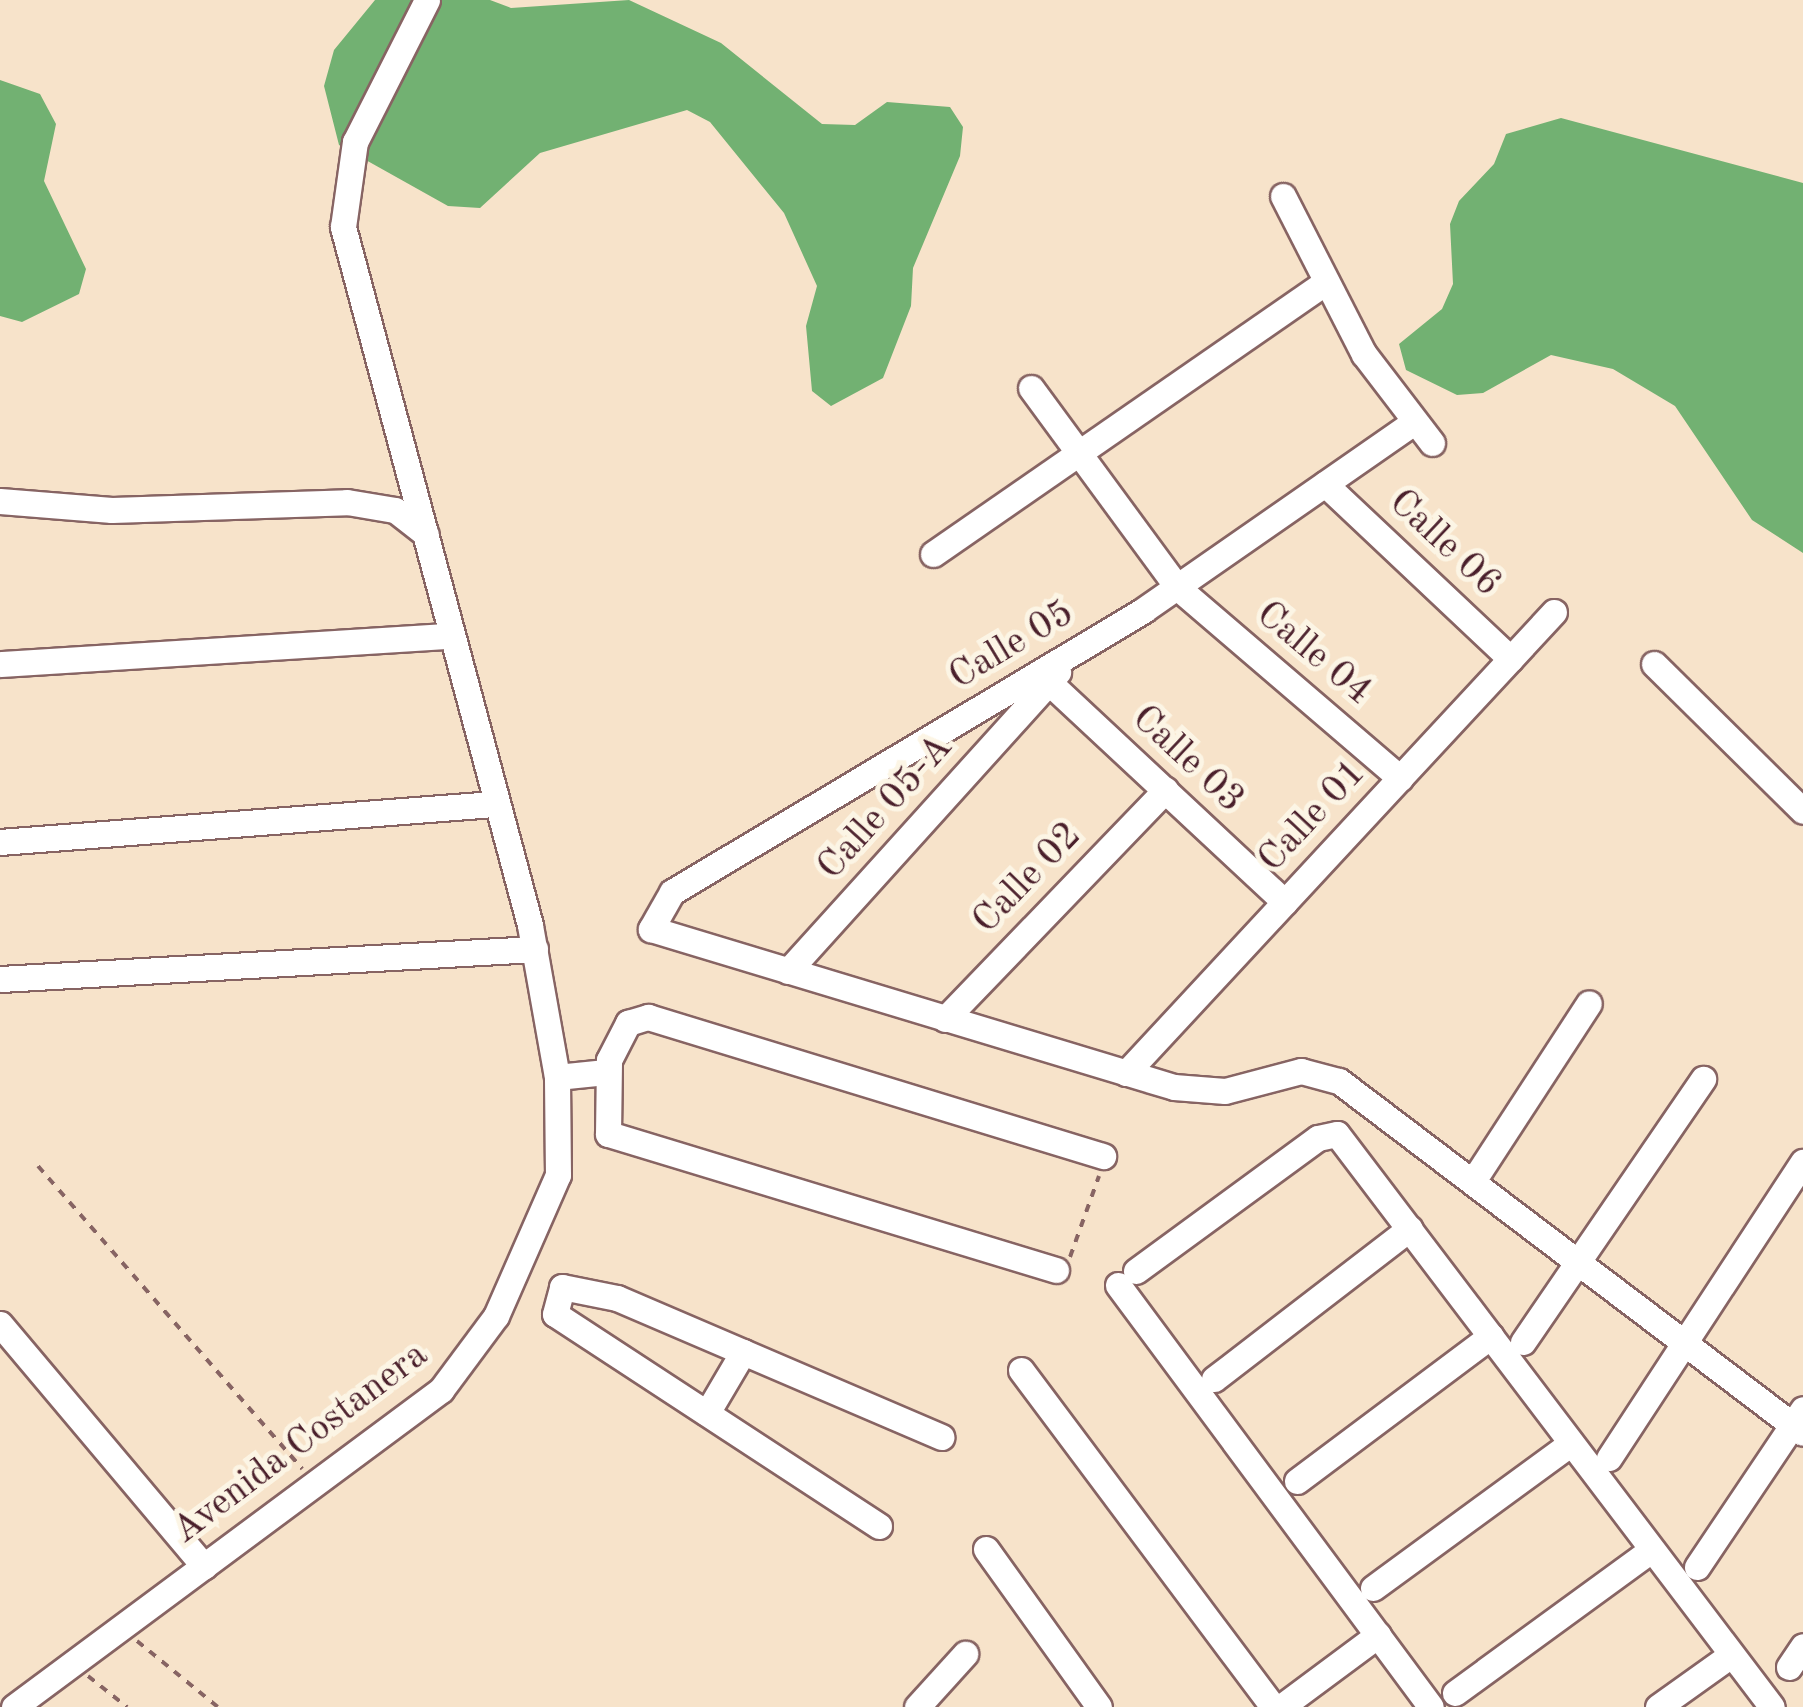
<!DOCTYPE html>
<style>
body{margin:0}
#map{position:relative;width:1803px;height:1707px;overflow:hidden;background:#f7e3ca;font-family:"Old Standard TT",serif}
div>[style]{position:absolute}
.forest>*{inset:0;background:#72b172}
.path>*{height:4px;margin-top:-2px;transform-origin:0;background:repeating-linear-gradient(90deg,#876463 0 8px,transparent 0 16px)}
.roads{filter:drop-shadow(2px 0 #876463) drop-shadow(-2px 0 #876463) drop-shadow(0 2px #876463) drop-shadow(0 -2px #876463)}
.minor>*{height:25px;margin:-12.5px;padding:0 12.5px;transform-origin:12.5px;border-radius:12.5px;background:#fff}
span{translate:-50% -50%;white-space:nowrap;text-align:center;line-height:1.15;-webkit-text-stroke:10px #fcf5e5;paint-order:stroke}
.street-label{font-size:38px;color:#4a1f2b}
</style>
<div id="map">
<div class="forest">
<div style="clip-path:polygon(375px 0,490px 0,511px 8px,629px 0,721px 43px,822px 124px,855px 125px,887px 102px,950px 107px,963px 127px,960px 156px,913px 268px,911px 306px,883px 378px,831px 406px,812px 391px,806px 326px,817px 286px,784px 213px,710px 122px,687px 110px,540px 153px,480px 208px,448px 206px,339px 145px,324px 86px,334px 50px)"></div>
<div style="clip-path:polygon(0 80px,40px 94px,56px 124px,44px 181px,86px 269px,79px 294px,22px 322px,0 316px)"></div>
<div style="clip-path:polygon(1561px 118px,1803px 183px,1803px 553px,1752px 520px,1675px 406px,1613px 369px,1551px 355px,1483px 393px,1457px 395px,1406px 370px,1399px 344px,1442px 309px,1453px 284px,1450px 224px,1459px 201px,1494px 164px,1506px 134px)"></div>
</div>
<div class="path">
<div style="left:38px;top:1166px;width:402px;rotate:48.9deg"></div>
<div style="left:1070px;top:1257px;width:86px;rotate:-70.3deg"></div>
<div style="left:137px;top:1641px;width:104px;rotate:39.2deg"></div>
<div style="left:88px;top:1676px;width:50px;rotate:38.5deg"></div>
</div>
<div class="roads">
<div class="minor">
<div style="left:1283px;top:196px;width:178px;rotate:62.9deg"></div>
<div style="left:1364px;top:354px;width:112px;rotate:52.6deg"></div>
<div style="left:1031px;top:388px;width:247px;rotate:53.7deg"></div>
<div style="left:1177px;top:587px;width:294px;rotate:40.6deg"></div>
<div style="left:1414px;top:422px;width:329px;rotate:145.2deg"></div>
<div style="left:1144px;top:610px;width:550px;rotate:149.14deg"></div>
<div style="left:672px;top:892px;width:43px;rotate:119.6deg"></div>
<div style="left:651px;top:929px;width:546px;rotate:16.81deg"></div>
<div style="left:1174px;top:1087px;width:51px;rotate:4.5deg"></div>
<div style="left:1225px;top:1091px;width:79px;rotate:-14.7deg"></div>
<div style="left:1301px;top:1071px;width:39px;rotate:15deg"></div>
<div style="left:1339px;top:1081px;width:582px;rotate:37.18deg"></div>
<div style="left:1325px;top:484px;width:255px;rotate:43.3deg"></div>
<div style="left:0;top:501px;width:112px;rotate:4.6deg"></div>
<div style="left:112px;top:510px;width:235px;rotate:-1.9deg"></div>
<div style="left:347px;top:502px;width:49px;rotate:9.5deg"></div>
<div style="left:395px;top:510px;width:39px;rotate:38deg"></div>
<div style="left:933px;top:554px;width:478px;rotate:-34.7deg"></div>
<div style="left:0;top:664px;width:450px;rotate:-3.6deg"></div>
<div style="left:1654px;top:664px;width:209px;rotate:44.6deg"></div>
<div style="left:1039px;top:673px;width:336px;rotate:43deg"></div>
<div style="left:0;top:842px;width:496px;rotate:-4.4deg"></div>
<div style="left:788px;top:971px;width:403px;rotate:-47.9deg"></div>
<div style="left:0;top:979px;width:536px;rotate:-3.21deg"></div>
<div style="left:945px;top:1019px;width:318px;rotate:-46.1deg"></div>
<div style="left:1126px;top:1073px;width:629px;rotate:-47.13deg"></div>
<div style="left:557px;top:1077px;width:49px;rotate:-5.8deg"></div>
<div style="left:1473px;top:1181px;width:212px;rotate:-56.9deg"></div>
<div style="left:1056px;top:1270px;width:468px;rotate:-163.1deg"></div>
<div style="left:608px;top:1134px;width:74px;rotate:-89.2deg"></div>
<div style="left:609px;top:1060px;width:42px;rotate:-62.8deg"></div>
<div style="left:628px;top:1023px;width:21px;rotate:-17deg"></div>
<div style="left:648px;top:1017px;width:476px;rotate:17deg"></div>
<div style="left:1136px;top:1271px;width:225px;rotate:-36.2deg"></div>
<div style="left:1318px;top:1138px;width:19px;rotate:-12deg"></div>
<div style="left:1337px;top:1134px;width:719px;rotate:52.8deg"></div>
<div style="left:1118px;top:1285px;width:525px;rotate:53.44deg"></div>
<div style="left:0;top:1324px;width:317px;rotate:49.9deg"></div>
<div style="left:1523px;top:1342px;width:319px;rotate:-55.6deg"></div>
<div style="left:1021px;top:1370px;width:421px;rotate:53.2deg"></div>
<div style="left:1214px;top:1379px;width:247px;rotate:-37.6deg"></div>
<div style="left:707px;top:1413px;width:71px;rotate:-59.5deg"></div>
<div style="left:1609px;top:1458px;width:354px;rotate:-56.8deg"></div>
<div style="left:1297px;top:1481px;width:242px;rotate:-36.8deg"></div>
<div style="left:879px;top:1526px;width:387px;rotate:-146.8deg"></div>
<div style="left:555px;top:1314px;width:28px;rotate:-75deg"></div>
<div style="left:562px;top:1287px;width:56px;rotate:11.3deg"></div>
<div style="left:617px;top:1298px;width:353px;rotate:23.2deg"></div>
<div style="left:986px;top:1549px;width:194px;rotate:54.4deg"></div>
<div style="left:1697px;top:1567px;width:190px;rotate:-56.1deg"></div>
<div style="left:1373px;top:1588px;width:245px;rotate:-36.2deg"></div>
<div style="left:1789px;top:1667px;width:25px;rotate:-56deg"></div>
<div style="left:1455px;top:1693px;width:243px;rotate:-36.1deg"></div>
<div style="left:14px;top:1707px;width:532px;rotate:-36.59deg"></div>
<div style="left:441px;top:1390px;width:92px;rotate:-53.4deg"></div>
<div style="left:496px;top:1316px;width:154px;rotate:-66.3deg"></div>
<div style="left:558px;top:1175px;width:98px;rotate:-90.6deg"></div>
<div style="left:557px;top:1077px;width:154px;rotate:-100.1deg"></div>
<div style="left:530px;top:925px;width:723px;rotate:-105deg"></div>
<div style="left:343px;top:227px;width:86px;rotate:-82deg"></div>
<div style="left:355px;top:142px;width:159px;rotate:-63.1deg"></div>
<div style="left:917px;top:1707px;width:72px;rotate:-47.8deg"></div>
<div style="left:1281px;top:1707px;width:121px;rotate:-36.6deg"></div>
<div style="left:1658px;top:1707px;width:90px;rotate:-35.5deg"></div>
</div>
</div>
<div class="street-label">
<span style="left:1444px;top:544px;rotate:43deg">Calle 06</span>
<span style="left:1012px;top:646px;rotate:-31deg">Calle 05</span>
<span style="left:1313px;top:654px;rotate:40deg">Calle 04</span>
<span style="left:1187px;top:760px;rotate:43deg">Calle 03</span>
<span style="left:886px;top:808px;rotate:-48deg">Calle 05-A</span>
<span style="left:1313px;top:817px;rotate:-47deg">Calle 01</span>
<span style="left:1028px;top:879px;rotate:-46deg">Calle 02</span>
<span style="left:301px;top:1444px;rotate:-37deg">Avenida Costanera</span>
</div>
</div>
